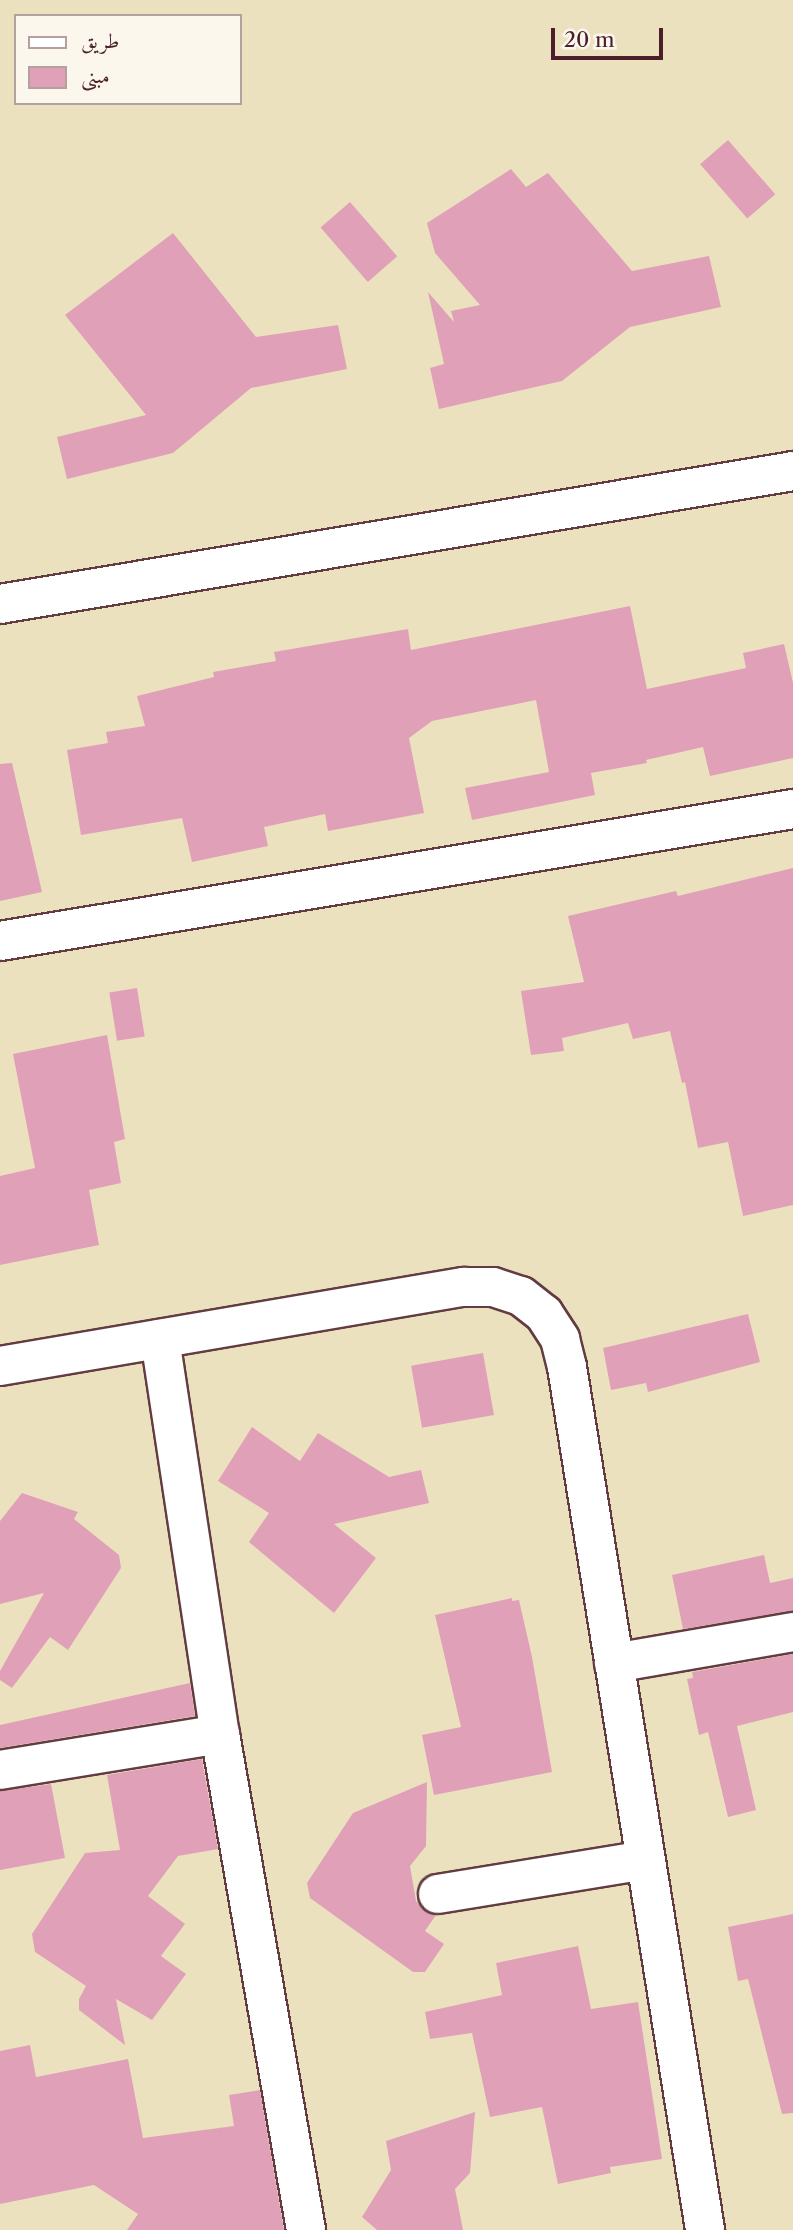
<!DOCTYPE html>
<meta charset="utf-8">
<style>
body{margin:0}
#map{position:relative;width:793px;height:2230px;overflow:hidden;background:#ebe1bf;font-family:"Libre Caslon Text",Amiri,serif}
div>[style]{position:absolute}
.building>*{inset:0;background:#e0a1b8;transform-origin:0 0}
.roads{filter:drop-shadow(2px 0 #623c41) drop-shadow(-2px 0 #623c41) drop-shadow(0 2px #623c41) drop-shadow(0 -2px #623c41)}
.minor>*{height:38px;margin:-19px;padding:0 19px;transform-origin:19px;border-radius:19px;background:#fff}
span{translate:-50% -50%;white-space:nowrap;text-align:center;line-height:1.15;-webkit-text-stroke:6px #fbf7ec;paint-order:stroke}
.legend{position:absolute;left:14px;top:14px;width:228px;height:91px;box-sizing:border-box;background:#fbf7ec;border:2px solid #b4a19f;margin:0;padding:9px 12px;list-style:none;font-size:21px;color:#4a1f2b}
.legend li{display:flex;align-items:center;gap:14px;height:35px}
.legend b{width:35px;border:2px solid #b4a19f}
.scale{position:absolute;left:551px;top:28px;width:112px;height:32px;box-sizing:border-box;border:4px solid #4a1f2b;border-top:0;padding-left:9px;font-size:21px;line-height:24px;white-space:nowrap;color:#4a1f2b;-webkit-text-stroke:5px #fbf7ec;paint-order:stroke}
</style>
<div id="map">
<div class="building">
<div style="left:728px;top:140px;width:72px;height:37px;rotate:49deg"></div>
<div style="clip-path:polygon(511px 169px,526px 187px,548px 173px,632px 271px,709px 256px,721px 307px,630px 327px,562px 381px,439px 409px,430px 368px,444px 364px,428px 292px,454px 322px,451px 311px,480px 305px,435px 253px,427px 223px)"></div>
<div style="left:350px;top:202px;width:72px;height:39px;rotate:49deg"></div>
<div style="clip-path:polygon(173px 233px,256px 337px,338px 325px,347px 369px,251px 388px,173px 453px,67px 479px,57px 437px,146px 415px,65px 315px)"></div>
<div style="clip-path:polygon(630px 606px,647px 689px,746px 668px,743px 653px,784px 644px,793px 683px,793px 758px,710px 776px,703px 747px,646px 760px,647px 763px,591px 773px,595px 795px,472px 820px,465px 788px,549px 772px,536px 700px,432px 721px,409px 738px,424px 813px,328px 831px,325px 814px,264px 827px,268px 846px,192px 862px,182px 818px,81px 835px,67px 750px,108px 743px,106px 732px,145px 726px,137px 696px,214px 677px,213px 672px,276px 661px,274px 652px,408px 629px,411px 650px)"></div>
<div style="clip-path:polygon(12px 763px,42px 892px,0 901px,0 764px)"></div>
<div style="clip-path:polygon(793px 868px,793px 1205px,743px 1216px,728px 1142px,698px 1148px,685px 1082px,682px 1083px,670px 1031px,633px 1039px,628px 1023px,562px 1038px,564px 1051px,531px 1055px,521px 991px,584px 982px,568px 916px,676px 891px,678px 896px)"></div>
<div style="left:137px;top:988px;width:49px;height:28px;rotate:81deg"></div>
<div style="clip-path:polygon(107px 1035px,125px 1139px,114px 1142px,121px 1183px,89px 1190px,99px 1245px,0 1265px,0 1176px,35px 1168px,13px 1054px)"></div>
<div style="clip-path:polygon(748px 1314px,760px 1362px,648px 1392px,646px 1383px,611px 1390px,603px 1348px)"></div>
<div style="left:483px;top:1353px;width:63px;height:73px;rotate:80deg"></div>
<div style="clip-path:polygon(252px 1427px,300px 1461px,318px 1433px,389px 1477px,421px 1470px,429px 1503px,334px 1524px,376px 1558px,334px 1613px,249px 1542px,269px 1513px,218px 1481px)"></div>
<div style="clip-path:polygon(22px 1493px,78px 1512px,74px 1519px,119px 1555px,121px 1568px,68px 1650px,50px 1637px,12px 1688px,0 1680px,0 1671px,44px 1593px,0 1604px,0 1521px)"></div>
<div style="clip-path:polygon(764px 1555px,770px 1583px,793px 1578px,793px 1611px,683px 1629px,672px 1575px)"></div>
<div style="clip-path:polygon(512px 1598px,512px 1601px,519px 1600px,532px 1657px,552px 1772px,434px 1795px,422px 1735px,461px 1727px,435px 1615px)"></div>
<div style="clip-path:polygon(793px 1654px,793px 1712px,737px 1726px,756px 1810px,728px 1817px,708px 1732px,699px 1735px,687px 1679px,693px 1678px,692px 1672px)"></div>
<div style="clip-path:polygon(190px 1683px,195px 1716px,0 1748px,0 1725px)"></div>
<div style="clip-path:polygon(202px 1759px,218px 1849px,178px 1856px,148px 1896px,185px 1924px,161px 1956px,186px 1974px,152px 2020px,116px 1999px,125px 2045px,79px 2010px,79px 1999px,86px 1986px,35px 1952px,32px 1934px,85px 1853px,120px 1850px,107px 1775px)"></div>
<div style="clip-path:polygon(427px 1782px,426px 1846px,410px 1866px,416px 1901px,422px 1908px,436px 1915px,425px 1931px,444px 1944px,425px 1972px,413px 1972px,310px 1898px,307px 1883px,353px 1813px)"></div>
<div style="clip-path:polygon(51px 1784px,65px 1858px,0 1870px,0 1791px)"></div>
<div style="clip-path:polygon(793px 1914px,793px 2113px,782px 2114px,748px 1979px,738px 1981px,728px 1927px)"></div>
<div style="clip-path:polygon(578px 1946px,591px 2009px,638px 2002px,662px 2159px,610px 2167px,611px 2173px,558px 2184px,542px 2107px,490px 2117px,472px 2033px,430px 2039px,425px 2012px,502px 1995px,496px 1963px)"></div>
<div style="clip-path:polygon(30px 2045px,36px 2077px,128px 2059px,143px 2138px,234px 2126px,229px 2095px,260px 2090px,284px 2230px,127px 2230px,138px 2214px,94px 2185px,0 2204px,0 2051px)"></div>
<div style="clip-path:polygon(475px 2112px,470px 2173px,455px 2189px,463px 2230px,377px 2230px,362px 2217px,391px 2170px,386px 2141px)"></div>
</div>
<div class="roads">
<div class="minor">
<div style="left:0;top:604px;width:804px;rotate:-9.52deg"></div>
<div style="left:0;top:941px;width:804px;rotate:-9.45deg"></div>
<div style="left:160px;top:1339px;width:400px;rotate:81.4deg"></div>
<div style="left:220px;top:1734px;width:503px;rotate:80.16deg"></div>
<div style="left:0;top:1366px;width:471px;rotate:-9.7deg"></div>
<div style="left:464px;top:1287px;width:29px"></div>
<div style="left:493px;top:1287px;width:29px;rotate:18deg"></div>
<div style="left:521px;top:1296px;width:29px;rotate:38deg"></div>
<div style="left:544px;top:1314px;width:30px;rotate:57deg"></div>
<div style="left:560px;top:1339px;width:29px;rotate:76deg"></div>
<div style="left:567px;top:1367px;width:874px;rotate:80.91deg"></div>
<div style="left:614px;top:1663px;width:182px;rotate:-9.8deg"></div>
<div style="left:0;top:1770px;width:223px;rotate:-9.3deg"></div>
<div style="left:438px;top:1894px;width:210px;rotate:-9.3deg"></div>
</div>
</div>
<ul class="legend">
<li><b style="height:9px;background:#fff"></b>طريق</li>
<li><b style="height:19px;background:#e0a1b8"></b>مبنى</li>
</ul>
<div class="scale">20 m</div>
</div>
